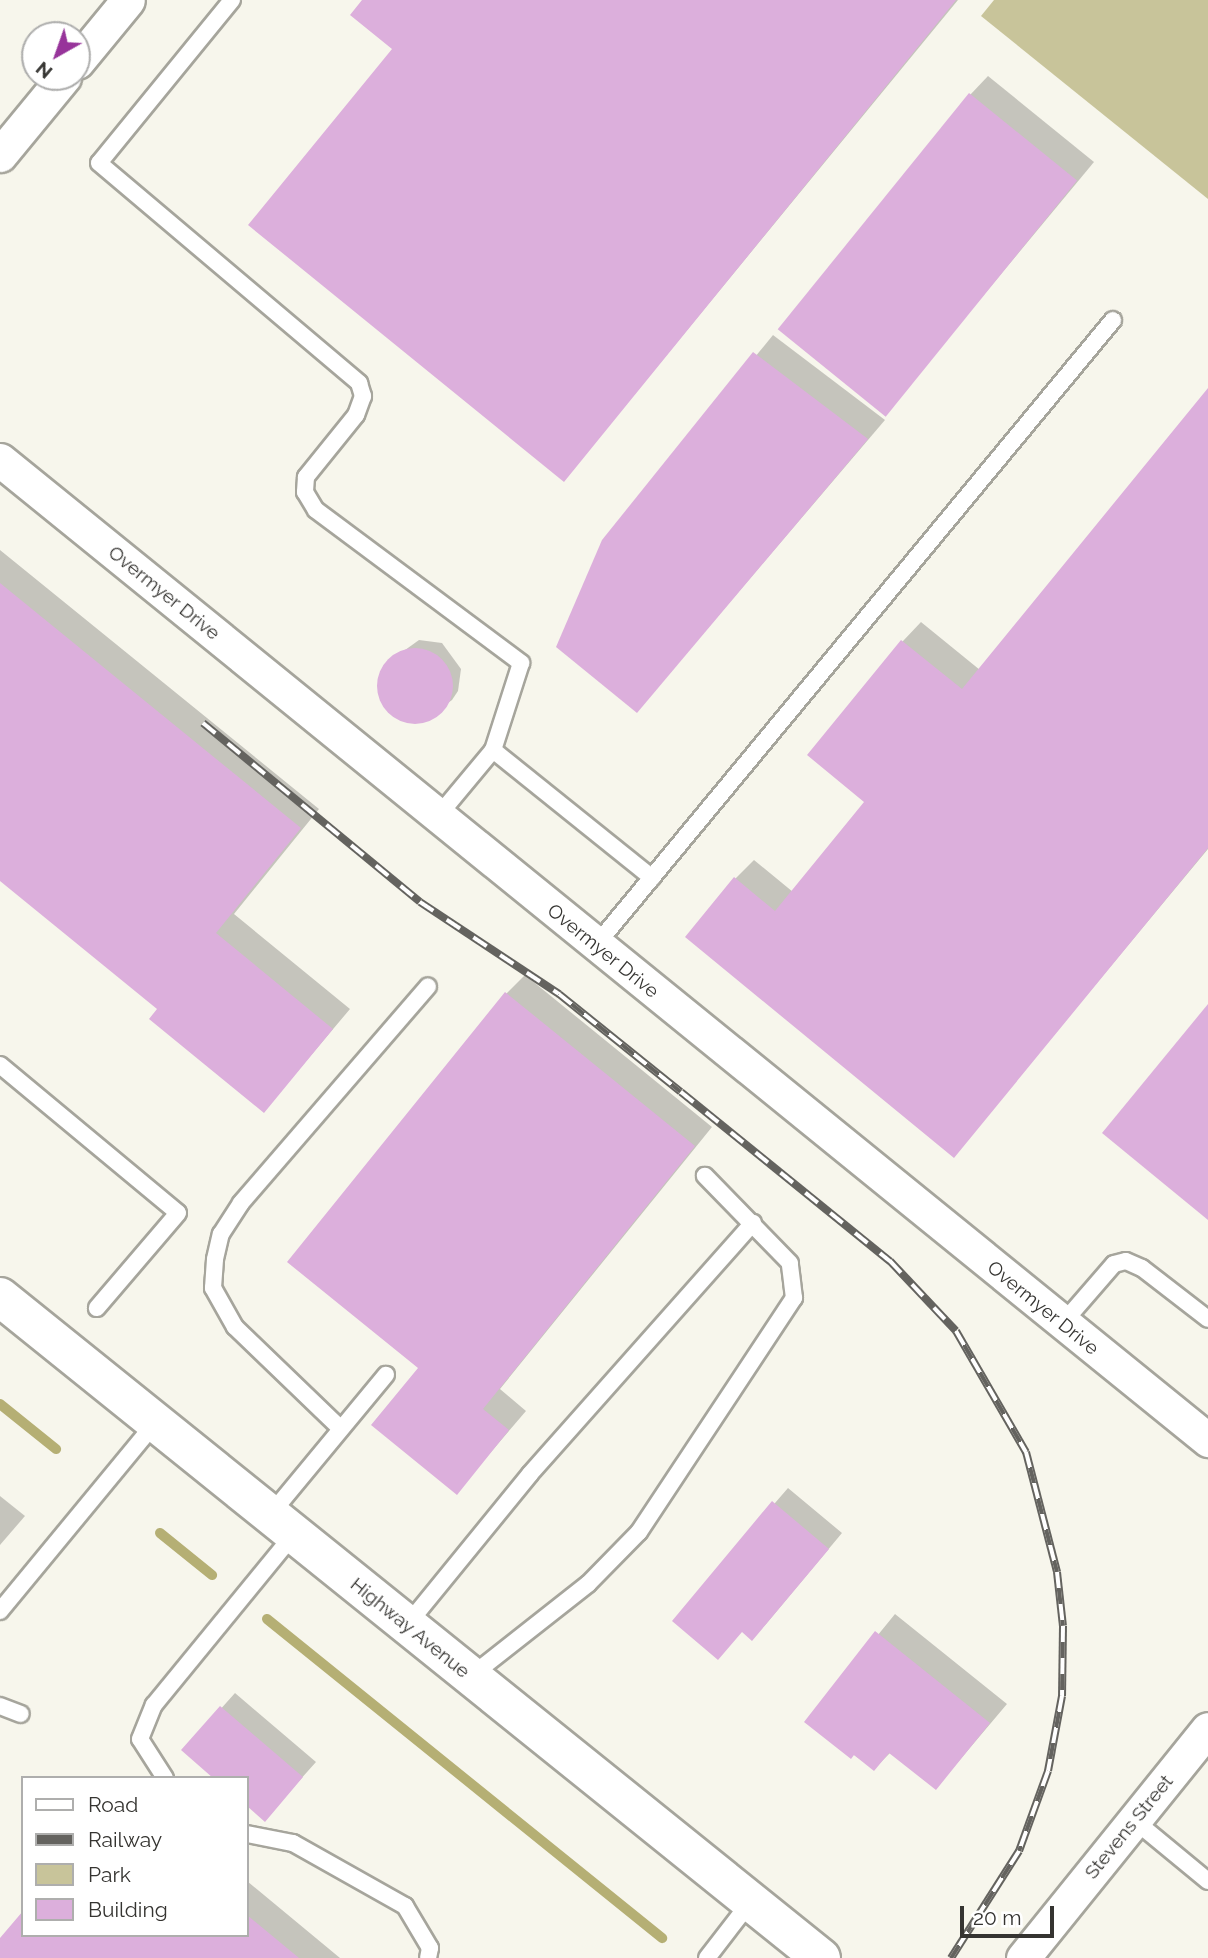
<!DOCTYPE html>
<style>
body{margin:0}
#map{position:relative;width:1208px;height:1958px;overflow:hidden;background:#f7f6ec;font-family:Raleway,sans-serif}
div>[style]{position:absolute}
.green>*{inset:0;background:#c8c49a}
.shadow>*{inset:0;background:#0003}
.stream>*{height:10px;margin:-5px;padding:0 5px;transform-origin:5px;border-radius:5px;background:#b5af74}
.building>*{inset:0;background:#dcafdc;transform-origin:0 0}
.round{border-radius:50%}
.roads{filter:drop-shadow(2px 0 #a6a59c) drop-shadow(-2px 0 #a6a59c) drop-shadow(0 2px #a6a59c) drop-shadow(0 -2px #a6a59c)}
.service>*{height:16px;margin:-8px;padding:0 8px;transform-origin:8px;border-radius:8px;background:#fff}
.minor>*{height:33px;margin:-16.5px;padding:0 16.5px;transform-origin:16.5px;border-radius:16.5px;background:#fff}
.tertiary>*{height:38px;margin:-19px;padding:0 19px;transform-origin:19px;border-radius:19px;background:#fff}
.rail>*{height:8px;margin-top:-4px;transform-origin:0;background:repeating-linear-gradient(90deg,#fff 0 16px,#64635f 0 32px);box-sizing:border-box;border-block:2px solid #64635f}
span{translate:-50% -50%;white-space:nowrap;text-align:center;line-height:1.15;-webkit-text-stroke:5px #fff;paint-order:stroke}
.street-label{font-size:19px;color:#353431}
.legend{position:absolute;left:21px;top:1776px;width:228px;height:161px;box-sizing:border-box;background:#fff;border:2px solid #aeaead;margin:0;padding:9px 12px;list-style:none;font-size:21px;color:#353431}
.legend li{display:flex;align-items:center;gap:14px;height:35px}
.legend b{width:35px;border:2px solid #aeaead}
.north{position:absolute;left:21px;top:21px;width:70px;height:70px;box-sizing:border-box;background:#fff;border:2px solid #aeaead;border-radius:50%;rotate:220deg;font-size:19px;font-weight:700;line-height:28px;text-align:center;color:#353431}
.north::after{content:'';display:block;margin:auto;width:24px;height:32px;background:#97349a;clip-path:polygon(50% 0,100% 100%,50% 72%,0 100%)}
.scale{position:absolute;left:960px;top:1906px;width:94px;height:32px;box-sizing:border-box;border:4px solid #353431;border-top:0;padding-left:9px;font-size:21px;line-height:24px;white-space:nowrap;color:#353431;-webkit-text-stroke:5px #fff;paint-order:stroke}
</style>
<div id="map">
<div class="green">
<div style="clip-path:polygon(994px 0,1208px 0,1208px 199px,981px 16px)"></div>
</div>
<div class="shadow">
<div style="clip-path:polygon(364px 0,958px 0,564px 480px,394px 49px)"></div>
<div style="clip-path:polygon(988px 76px,1094px 162px,884px 415px,970px 95px)"></div>
<div style="clip-path:polygon(773px 335px,885px 420px,637px 711px,604px 541px)"></div>
<div style="clip-path:polygon(1208px 390px,1208px 849px,954px 1155px,735px 879px,754px 860px,793px 892px,867px 802px,809px 755px,903px 641px,921px 622px,980px 670px)"></div>
<div style="clip-path:polygon(0 550px,319px 809px,234px 914px,350px 1009px,264px 1111px,160px 1008px,0 879px)"></div>
<div style="clip-path:polygon(419px 640px,442px 643px,461px 669px,458px 691px,452px 700px,422px 722px,410px 722px,388px 709px,379px 686px,387px 663px)"></div>
<div style="clip-path:polygon(525px 975px,712px 1127px,500px 1389px,526px 1411px,456px 1493px,506px 994px)"></div>
<div style="clip-path:polygon(788px 1488px,842px 1533px,766px 1624px,752px 1638px,743px 1630px,674px 1620px)"></div>
<div style="clip-path:polygon(0 1496px,25px 1516px,0 1545px)"></div>
<div style="clip-path:polygon(895px 1614px,1007px 1704px,936px 1788px,891px 1752px,874px 1769px,807px 1722px)"></div>
<div style="clip-path:polygon(235px 1693px,316px 1762px,265px 1819px,247px 1804px,247px 1778px,184px 1750px)"></div>
<div style="clip-path:polygon(247px 1881px,340px 1958px,0 1958px,0 1941px,23px 1935px,247px 1935px)"></div>
</div>
<div class="stream">
<div style="left:0;top:1404px;width:72px;rotate:38.8deg"></div>
<div style="left:160px;top:1533px;width:67px;rotate:38.9deg"></div>
<div style="left:267px;top:1619px;width:508px;rotate:38.92deg"></div>
</div>
<div class="building">
<div style="clip-path:polygon(362px 0,956px 0,564px 482px,248px 225px,392px 49px,350px 15px)"></div>
<div style="left:969px;top:93px;width:139px;height:304px;rotate:39deg"></div>
<div style="clip-path:polygon(753px 352px,868px 439px,637px 713px,556px 647px,602px 540px)"></div>
<div style="clip-path:polygon(1208px 388px,1208px 848px,954px 1158px,685px 937px,734px 877px,775px 911px,864px 802px,807px 755px,901px 640px,962px 689px)"></div>
<div style="clip-path:polygon(0 583px,301px 828px,216px 933px,333px 1029px,264px 1113px,149px 1019px,157px 1009px,0 881px)"></div>
<div class="round" style="left:377px;top:648px;width:76px;height:76px"></div>
<div style="clip-path:polygon(505px 992px,695px 1146px,483px 1409px,509px 1430px,457px 1495px,371px 1425px,418px 1368px,287px 1262px)"></div>
<div style="clip-path:polygon(1208px 1004px,1208px 1220px,1102px 1133px)"></div>
<div style="clip-path:polygon(772px 1501px,829px 1549px,752px 1641px,742px 1632px,718px 1660px,672px 1621px)"></div>
<div style="clip-path:polygon(875px 1631px,990px 1723px,936px 1790px,889px 1753px,874px 1771px,854px 1755px,851px 1759px,804px 1722px)"></div>
<div style="clip-path:polygon(220px 1706px,303px 1777px,265px 1822px,247px 1806px,247px 1778px,213px 1778px,181px 1750px)"></div>
<div style="clip-path:polygon(23px 1911px,23px 1935px,247px 1935px,247px 1915px,299px 1958px,0 1958px,0 1938px)"></div>
</div>
<div class="roads">
<div class="service">
<div style="left:232px;top:0;width:210px;rotate:129.2deg"></div>
<div style="left:99px;top:163px;width:341px;rotate:40.2deg"></div>
<div style="left:359px;top:383px;width:14px;rotate:73deg"></div>
<div style="left:363px;top:396px;width:20px;rotate:110deg"></div>
<div style="left:356px;top:415px;width:80px;rotate:128.9deg"></div>
<div style="left:306px;top:477px;width:15px;rotate:94deg"></div>
<div style="left:305px;top:492px;width:21px;rotate:59deg"></div>
<div style="left:316px;top:510px;width:256px;rotate:36.7deg"></div>
<div style="left:521px;top:663px;width:91px;rotate:107.8deg"></div>
<div style="left:493px;top:750px;width:86px;rotate:129.8deg"></div>
<div style="left:493px;top:750px;width:204px;rotate:38.8deg"></div>
<div style="left:596px;top:945px;width:811px;rotate:-50.4deg"></div>
<div style="left:0;top:1065px;width:231px;rotate:39.7deg"></div>
<div style="left:178px;top:1213px;width:125px;rotate:130.5deg"></div>
<div style="left:1062px;top:1324px;width:79px;rotate:-49.1deg"></div>
<div style="left:1114px;top:1264px;width:12px;rotate:-14deg"></div>
<div style="left:1126px;top:1261px;width:17px;rotate:24deg"></div>
<div style="left:1142px;top:1268px;width:83px;rotate:37.7deg"></div>
<div style="left:340px;top:1428px;width:146px;rotate:-136.1deg"></div>
<div style="left:235px;top:1327px;width:45px;rotate:-119.4deg"></div>
<div style="left:213px;top:1288px;width:29px;rotate:-86deg"></div>
<div style="left:215px;top:1259px;width:26px;rotate:-77deg"></div>
<div style="left:221px;top:1234px;width:37px;rotate:-57deg"></div>
<div style="left:241px;top:1203px;width:286px;rotate:-49.2deg"></div>
<div style="left:270px;top:1515px;width:182px;rotate:-50.4deg"></div>
<div style="left:0;top:1611px;width:244px;rotate:-50.5deg"></div>
<div style="left:407px;top:1625px;width:195px;rotate:-50.8deg"></div>
<div style="left:530px;top:1474px;width:336px;rotate:-48.4deg"></div>
<div style="left:471px;top:1676px;width:149px;rotate:-38.2deg"></div>
<div style="left:588px;top:1584px;width:73px;rotate:-45.6deg"></div>
<div style="left:639px;top:1532px;width:281px;rotate:-56.5deg"></div>
<div style="left:794px;top:1298px;width:35px;rotate:-97deg"></div>
<div style="left:790px;top:1263px;width:122px;rotate:-134.3deg"></div>
<div style="left:0;top:1706px;width:22px;rotate:21deg"></div>
<div style="left:165px;top:1778px;width:46px;rotate:-122.7deg"></div>
<div style="left:140px;top:1739px;width:37px;rotate:-68deg"></div>
<div style="left:154px;top:1705px;width:221px;rotate:-50.7deg"></div>
<div style="left:1134px;top:1820px;width:96px;rotate:39.5deg"></div>
<div style="left:247px;top:1834px;width:47px;rotate:11.1deg"></div>
<div style="left:293px;top:1843px;width:129px;rotate:29.4deg"></div>
<div style="left:405px;top:1906px;width:49px;rotate:59.2deg"></div>
<div style="left:430px;top:1948px;width:10px;rotate:101deg"></div>
<div style="left:707px;top:1958px;width:72px;rotate:-52.3deg"></div>
</div>
<div class="minor">
<div style="left:77px;top:62px;width:80px;rotate:-50.6deg"></div>
<div style="left:0;top:155px;width:101px;rotate:-50.6deg"></div>
<div style="left:0;top:460px;width:1556px;rotate:39.05deg"></div>
<div style="left:1023px;top:1958px;width:294px;rotate:-51.1deg"></div>
</div>
<div class="tertiary">
<div style="left:0;top:1297px;width:1054px;rotate:38.84deg"></div>
</div>
</div>
<div class="rail">
<div style="left:203px;top:723px;width:281px;rotate:39.5deg"></div>
<div style="left:420px;top:902px;width:167px;rotate:33.5deg"></div>
<div style="left:559px;top:994px;width:156px;rotate:38.8deg"></div>
<div style="left:681px;top:1092px;width:269px;rotate:39deg"></div>
<div style="left:890px;top:1261px;width:96px;rotate:46.7deg"></div>
<div style="left:956px;top:1331px;width:140px;rotate:60deg"></div>
<div style="left:1026px;top:1452px;width:124px;rotate:75.5deg"></div>
<div style="left:1057px;top:1572px;width:54px;rotate:83.7deg"></div>
<div style="left:1063px;top:1626px;width:70px;rotate:90.8deg"></div>
<div style="left:1062px;top:1696px;width:76px;rotate:100.6deg"></div>
<div style="left:1048px;top:1771px;width:85px;rotate:109.9deg"></div>
<div style="left:1019px;top:1851px;width:127px;rotate:122.4deg"></div>
</div>
<div class="street-label">
<span style="left:164px;top:593px;rotate:39deg">Overmyer Drive</span>
<span style="left:603px;top:951px;rotate:39deg">Overmyer Drive</span>
<span style="left:1043px;top:1308px;rotate:39deg">Overmyer Drive</span>
<span style="left:410px;top:1628px;rotate:39deg">Highway Avenue</span>
<span style="left:1129px;top:1827px;rotate:-51deg">Stevens Street</span>
</div>
<ul class="legend">
<li><b style="height:9px;background:#fff"></b>Road</li>
<li><b style="height:9px;background:#64635f"></b>Railway</li>
<li><b style="height:19px;background:#c8c49a"></b>Park</li>
<li><b style="height:19px;background:#dcafdc"></b>Building</li>
</ul>
<div class="north">N</div>
<div class="scale">20 m</div>
</div>
